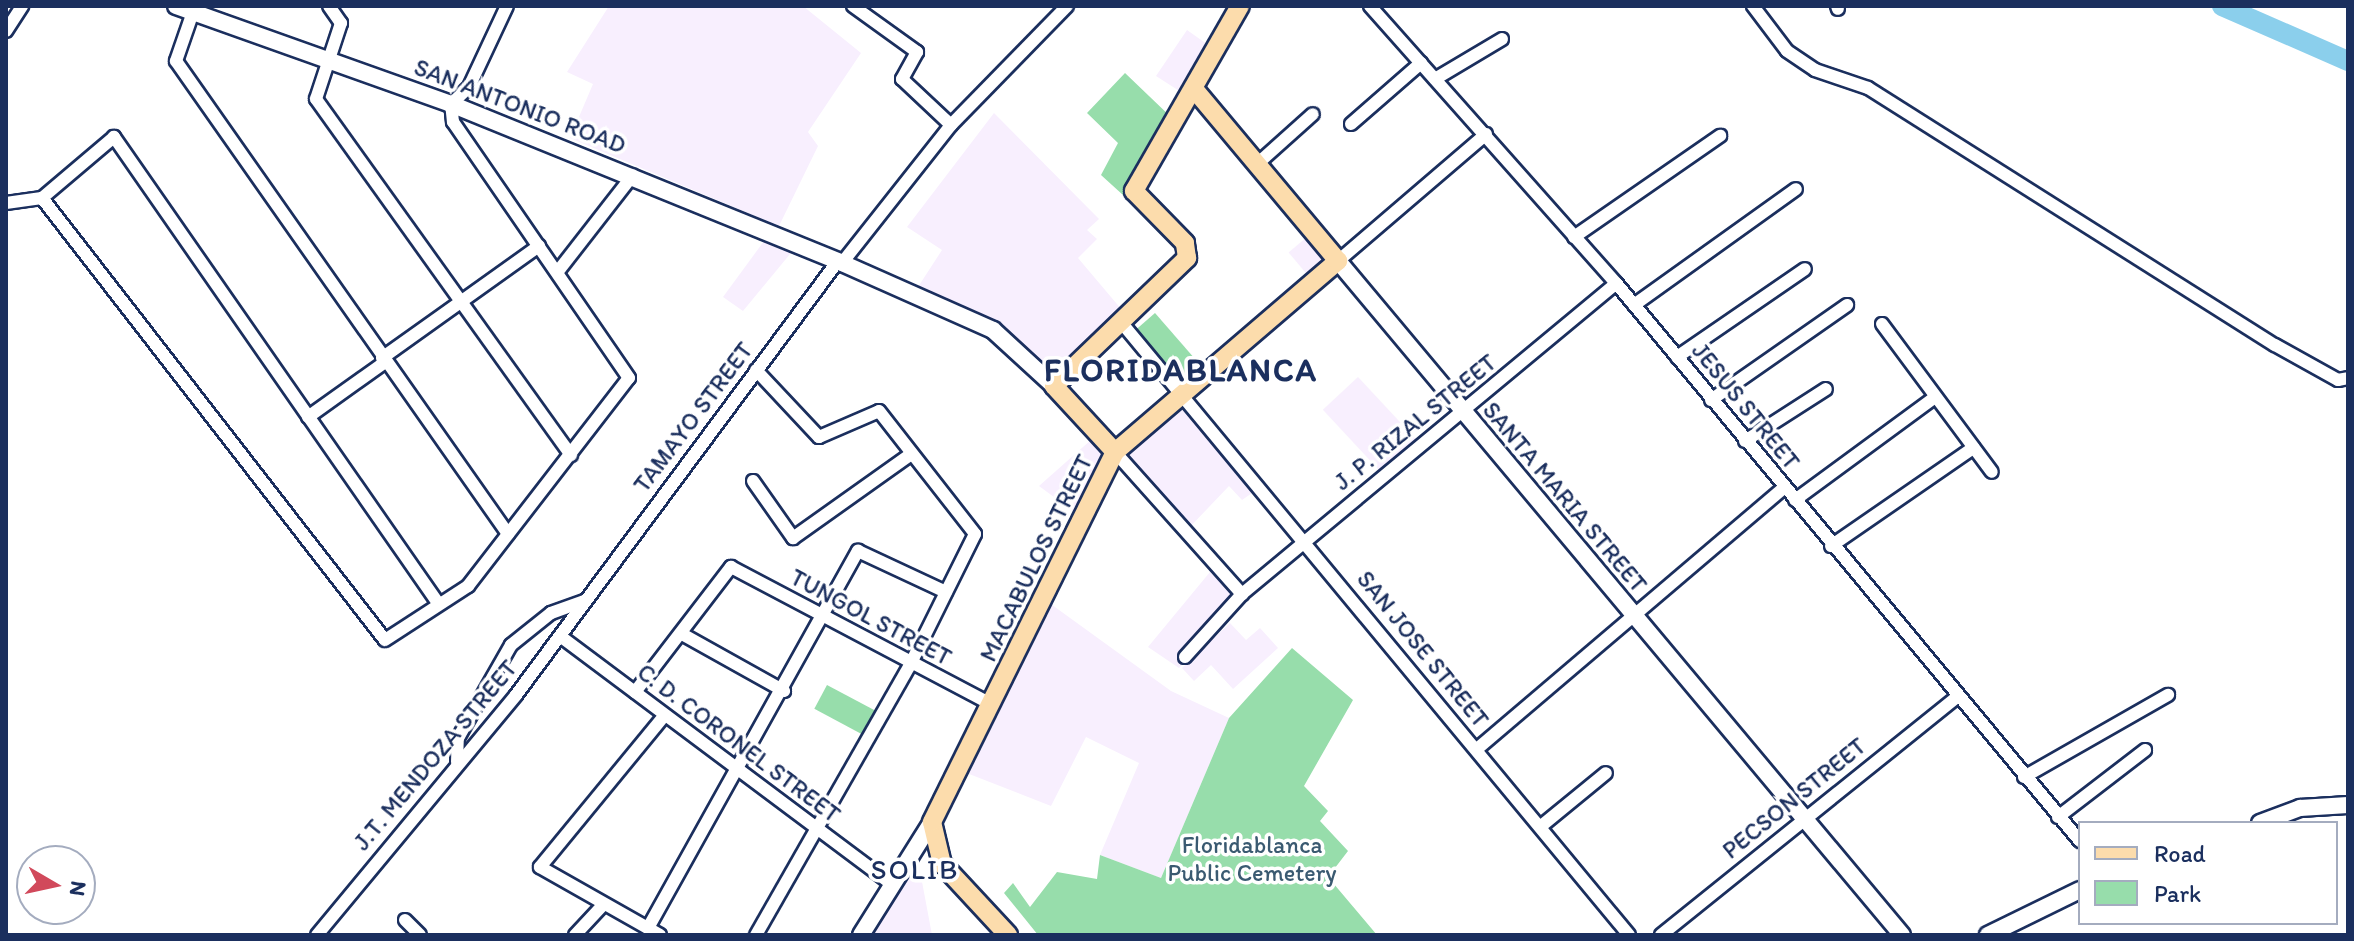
<!DOCTYPE html>
<style>
body{margin:0}
#map{position:relative;width:2354px;height:941px;overflow:hidden;background:#fff;font-family:Itim,sans-serif}
div>[style]{position:absolute}
.built>*{inset:0;background:#f8effe;transform-origin:0 0}
.green>*{inset:0;background:#97ddab;transform-origin:0 0}
.river>*{height:20px;margin:-10px;padding:0 10px;transform-origin:10px;border-radius:10px;background:#8bcfec}
.roads{filter:drop-shadow(2px 0 #1b2f5e) drop-shadow(-2px 0 #1b2f5e) drop-shadow(0 2px #1b2f5e) drop-shadow(0 -2px #1b2f5e)}
.street>*{height:12px;margin:-6px;padding:0 6px;transform-origin:6px;border-radius:6px;background:#fff}
.secondary>*{height:16px;margin:-8px;padding:0 8px;transform-origin:8px;border-radius:8px;background:#fff}
.primary>*{height:18px;margin:-9px;padding:0 9px;transform-origin:9px;border-radius:9px;background:#fcdcac}
span{translate:-50% -50%;white-space:nowrap;text-align:center;line-height:1.15;-webkit-text-stroke:7px #fff;paint-order:stroke}
.street-label{font-size:24px;color:#1b2f5e}
.park-label{font-size:24px;color:#3a5a71}
.quarter-label{font-size:28px;color:#1b2f5e;letter-spacing:2px}
.district-label{font-size:32px;color:#1b2f5e;font-weight:700;letter-spacing:2px}
.frame{position:absolute;inset:0;border:8px solid #1b2f5e;pointer-events:none}
.legend{position:absolute;left:2078px;top:821px;width:260px;height:104px;box-sizing:border-box;background:#fff;border:2px solid #a4acbf;margin:0;padding:10px 14px;list-style:none;font-size:24px;color:#1b2f5e}
.legend li{display:flex;align-items:center;gap:16px;height:40px}
.legend b{width:40px;border:2px solid #a4acbf}
.north{position:absolute;left:16px;top:845px;width:80px;height:80px;box-sizing:border-box;background:#fff;border:2px solid #a4acbf;border-radius:50%;rotate:99deg;font-size:22px;font-weight:700;line-height:32px;text-align:center;color:#1b2f5e}
.north::after{content:'';display:block;margin:auto;width:28px;height:36px;background:#d1495b;clip-path:polygon(50% 0,100% 100%,50% 72%,0 100%)}
</style>
<div id="map">
<div class="built">
<div style="clip-path:polygon(609px 6px,803px 6px,861px 53px,808px 132px,818px 146px,779px 226px,570px 138px,593px 84px,567px 72px)"></div>
<div style="clip-path:polygon(1187px 30px,1211px 47px,1184px 94px,1156px 76px)"></div>
<div style="clip-path:polygon(994px 113px,1099px 219px,1087px 230px,1097px 239px,1078px 258px,1122px 310px,1054px 374px,992px 321px,918px 287px,942px 250px,907px 227px)"></div>
<div style="clip-path:polygon(767px 237px,795px 248px,743px 311px,723px 297px)"></div>
<div style="left:1307px;top:237px;width:33px;height:24px;rotate:50deg"></div>
<div style="left:1358px;top:377px;width:86px;height:48px;rotate:47deg"></div>
<div style="clip-path:polygon(1183px 405px,1255px 491px,1242px 500px,1229px 486px,1188px 529px,1127px 455px)"></div>
<div style="clip-path:polygon(1092px 439px,1104px 456px,1077px 514px,1039px 486px)"></div>
<div style="clip-path:polygon(1210px 572px,1241px 604px,1179px 668px,1148px 647px)"></div>
<div style="clip-path:polygon(1048px 602px,1171px 691px,1229px 718px,1161px 878px,1100px 855px,1139px 763px,1086px 737px,1051px 806px,964px 772px)"></div>
<div style="clip-path:polygon(1230px 623px,1246px 640px,1260px 628px,1278px 648px,1233px 689px,1211px 665px,1194px 681px,1182px 668px)"></div>
<div style="clip-path:polygon(917px 855px,932px 935px,873px 935px)"></div>
</div>
<div class="green">
<div style="clip-path:polygon(1125px 73px,1173px 119px,1123px 195px,1101px 175px,1118px 143px,1087px 113px)"></div>
<div style="left:1155px;top:313px;width:68px;height:33px;rotate:49deg"></div>
<div style="clip-path:polygon(1292px 648px,1353px 700px,1304px 786px,1328px 811px,1320px 821px,1348px 851px,1328px 877px,1377px 935px,1038px 935px,1004px 893px,1013px 883px,1030px 907px,1057px 872px,1097px 879px,1100px 855px,1161px 878px,1229px 718px)"></div>
<div style="left:827px;top:685px;width:55px;height:27px;rotate:28deg"></div>
</div>
<div class="river">
<div style="left:2222px;top:6px;width:137px;rotate:23.6deg"></div>
</div>
<div class="roads">
<div class="street">
<div style="left:329px;top:6px;width:21px;rotate:55deg"></div>
<div style="left:341px;top:23px;width:80px;rotate:108.2deg"></div>
<div style="left:316px;top:99px;width:438px;rotate:54.4deg"></div>
<div style="left:853px;top:6px;width:79px;rotate:35.7deg"></div>
<div style="left:917px;top:52px;width:31px;rotate:119deg"></div>
<div style="left:902px;top:79px;width:67px;rotate:43.2deg"></div>
<div style="left:1370px;top:6px;width:370px;rotate:48.4deg"></div>
<div style="left:1616px;top:283px;width:726px;rotate:50.26deg"></div>
<div style="left:1753px;top:6px;width:56px;rotate:52.9deg"></div>
<div style="left:1787px;top:51px;width:34px;rotate:34deg"></div>
<div style="left:1815px;top:70px;width:56px;rotate:18.8deg"></div>
<div style="left:1868px;top:88px;width:481px;rotate:32.3deg"></div>
<div style="left:2275px;top:345px;width:72px;rotate:29.1deg"></div>
<div style="left:2338px;top:380px;width:10px;rotate:-11deg"></div>
<div style="left:1837px;top:6px;width:3px;rotate:72deg"></div>
<div style="left:193px;top:12px;width:52px;rotate:109.1deg"></div>
<div style="left:176px;top:61px;width:578px;rotate:54.93deg"></div>
<div style="left:6px;top:31px;width:30px;rotate:-57deg"></div>
<div style="left:1435px;top:79px;width:78px;rotate:-30.8deg"></div>
<div style="left:1351px;top:124px;width:93px;rotate:-41.1deg"></div>
<div style="left:1256px;top:165px;width:76px;rotate:-41.8deg"></div>
<div style="left:6px;top:203px;width:36px;rotate:-8deg"></div>
<div style="left:1574px;top:237px;width:178px;rotate:-34.7deg"></div>
<div style="left:1338px;top:261px;width:195px;rotate:-40.6deg"></div>
<div style="left:842px;top:263px;width:176px;rotate:-51.7deg"></div>
<div style="left:951px;top:125px;width:166px;rotate:-45.7deg"></div>
<div style="left:559px;top:270px;width:120px;rotate:-52.1deg"></div>
<div style="left:1634px;top:305px;width:199px;rotate:-35.6deg"></div>
<div style="left:1121px;top:322px;width:796px;rotate:50.35deg"></div>
<div style="left:1882px;top:324px;width:184px;rotate:53.4deg"></div>
<div style="left:1677px;top:357px;width:155px;rotate:-34.5deg"></div>
<div style="left:382px;top:358px;width:193px;rotate:-35.5deg"></div>
<div style="left:756px;top:370px;width:92px;rotate:46.8deg"></div>
<div style="left:819px;top:437px;width:65px;rotate:-23.4deg"></div>
<div style="left:879px;top:411px;width:156px;rotate:52deg"></div>
<div style="left:975px;top:534px;width:146px;rotate:116.4deg"></div>
<div style="left:910px;top:665px;width:311px;rotate:119.7deg"></div>
<div style="left:1711px;top:400px;width:166px;rotate:-34.9deg"></div>
<div style="left:308px;top:417px;width:95px;rotate:-35.5deg"></div>
<div style="left:1745px;top:441px;width:96px;rotate:-32.7deg"></div>
<div style="left:1115px;top:452px;width:191px;rotate:48.2deg"></div>
<div style="left:753px;top:481px;width:70px;rotate:54.9deg"></div>
<div style="left:793px;top:538px;width:145px;rotate:-35.4deg"></div>
<div style="left:1795px;top:500px;width:174px;rotate:-36.3deg"></div>
<div style="left:1831px;top:546px;width:173px;rotate:-34.6deg"></div>
<div style="left:438px;top:603px;width:568px;rotate:-124.81deg"></div>
<div style="left:114px;top:137px;width:94px;rotate:139.7deg"></div>
<div style="left:42px;top:198px;width:559px;rotate:52.19deg"></div>
<div style="left:385px;top:640px;width:99px;rotate:-33deg"></div>
<div style="left:468px;top:586px;width:263px;rotate:-52.3deg"></div>
<div style="left:629px;top:378px;width:311px;rotate:-124.5deg"></div>
<div style="left:453px;top:122px;width:18px;rotate:-96deg"></div>
<div style="left:451px;top:104px;width:25px;rotate:-43deg"></div>
<div style="left:469px;top:87px;width:89px;rotate:-64.9deg"></div>
<div style="left:682px;top:634px;width:117px;rotate:29.2deg"></div>
<div style="left:560px;top:636px;width:414px;rotate:36.8deg"></div>
<div style="left:1185px;top:657px;width:85px;rotate:-47.9deg"></div>
<div style="left:1242px;top:594px;width:486px;rotate:-39.7deg"></div>
<div style="left:635px;top:692px;width:158px;rotate:-52.5deg"></div>
<div style="left:731px;top:567px;width:294px;rotate:27.8deg"></div>
<div style="left:1477px;top:749px;width:403px;rotate:-40.4deg"></div>
<div style="left:457px;top:762px;width:24px;rotate:-88deg"></div>
<div style="left:458px;top:738px;width:107px;rotate:-60.3deg"></div>
<div style="left:511px;top:645px;width:51px;rotate:-38.7deg"></div>
<div style="left:551px;top:613px;width:35px;rotate:-20deg"></div>
<div style="left:2024px;top:777px;width:166px;rotate:-29.7deg"></div>
<div style="left:2058px;top:817px;width:110px;rotate:-37.6deg"></div>
<div style="left:1540px;top:827px;width:85px;rotate:-39.3deg"></div>
<div style="left:405px;top:920px;width:21px;rotate:45deg"></div>
<div style="left:648px;top:928px;width:432px;rotate:-60.9deg"></div>
<div style="left:858px;top:551px;width:97px;rotate:25deg"></div>
<div style="left:317px;top:935px;width:312px;rotate:-50.3deg"></div>
<div style="left:516px;top:695px;width:540px;rotate:-53.43deg"></div>
<div style="left:575px;top:935px;width:40px;rotate:-47deg"></div>
<div style="left:660px;top:935px;width:138px;rotate:-150.5deg"></div>
<div style="left:540px;top:867px;width:194px;rotate:-50.6deg"></div>
<div style="left:1661px;top:935px;width:380px;rotate:-38.8deg"></div>
</div>
<div class="secondary">
<div style="left:176px;top:6px;width:292px;rotate:19.6deg"></div>
<div style="left:451px;top:104px;width:422px;rotate:22.1deg"></div>
<div style="left:842px;top:263px;width:165px;rotate:23.9deg"></div>
<div style="left:993px;top:330px;width:83px;rotate:42.6deg"></div>
<div style="left:1338px;top:261px;width:879px;rotate:50.08deg"></div>
<div style="left:2260px;top:823px;width:43px;rotate:-20.6deg"></div>
<div style="left:2300px;top:808px;width:48px;rotate:-3.6deg"></div>
<div style="left:861px;top:935px;width:133px;rotate:-57.9deg"></div>
<div style="left:1988px;top:935px;width:102px;rotate:-26.1deg"></div>
</div>
<div class="primary">
<div style="left:1115px;top:452px;width:90px;rotate:-132.7deg"></div>
<div style="left:1054px;top:386px;width:185px;rotate:-43.9deg"></div>
<div style="left:1187px;top:258px;width:15px;rotate:-98deg"></div>
<div style="left:1185px;top:243px;width:73px;rotate:-134.4deg"></div>
<div style="left:1134px;top:191px;width:213px;rotate:-60.2deg"></div>
<div style="left:1008px;top:935px;width:97px;rotate:-132.9deg"></div>
<div style="left:942px;top:864px;width:43px;rotate:-103.4deg"></div>
<div style="left:932px;top:822px;width:413px;rotate:-63.7deg"></div>
<div style="left:1115px;top:452px;width:294px;rotate:-40.6deg"></div>
<div style="left:1338px;top:261px;width:224px;rotate:-129.9deg"></div>
</div>
</div>
<div class="street-label">
<span style="left:520px;top:106px;rotate:21deg">SAN ANTONIO ROAD</span>
<span style="left:1746px;top:406px;rotate:51deg">JESUS STREET</span>
<span style="left:693px;top:417px;rotate:-53deg">TAMAYO STREET</span>
<span style="left:1415px;top:422px;rotate:-39deg">J. P. RIZAL STREET</span>
<span style="left:1565px;top:497px;rotate:50deg">SANTA MARIA STREET</span>
<span style="left:1036px;top:558px;rotate:-64deg">MACABULOS STREET</span>
<span style="left:871px;top:617px;rotate:28deg">TUNGOL STREET</span>
<span style="left:1423px;top:649px;rotate:51deg">SAN JOSE STREET</span>
<span style="left:739px;top:743px;rotate:37deg">C. D. CORONEL STREET</span>
<span style="left:435px;top:755px;rotate:-50deg">J.T. MENDOZA STREET</span>
<span style="left:1794px;top:798px;rotate:-39deg">PECSON STREET</span>
</div>
<div class="park-label">
<span style="left:1252px;top:859px">Floridablanca<br>Public Cemetery</span>
</div>
<div class="quarter-label">
<span style="left:915px;top:869px">SOLIB</span>
</div>
<div class="district-label">
<span style="left:1181px;top:370px">FLORIDABLANCA</span>
</div>
<div class="frame"></div>
<ul class="legend">
<li><b style="height:10px;background:#fcdcac"></b>Road</li>
<li><b style="height:22px;background:#97ddab"></b>Park</li>
</ul>
<div class="north">N</div>
</div>
